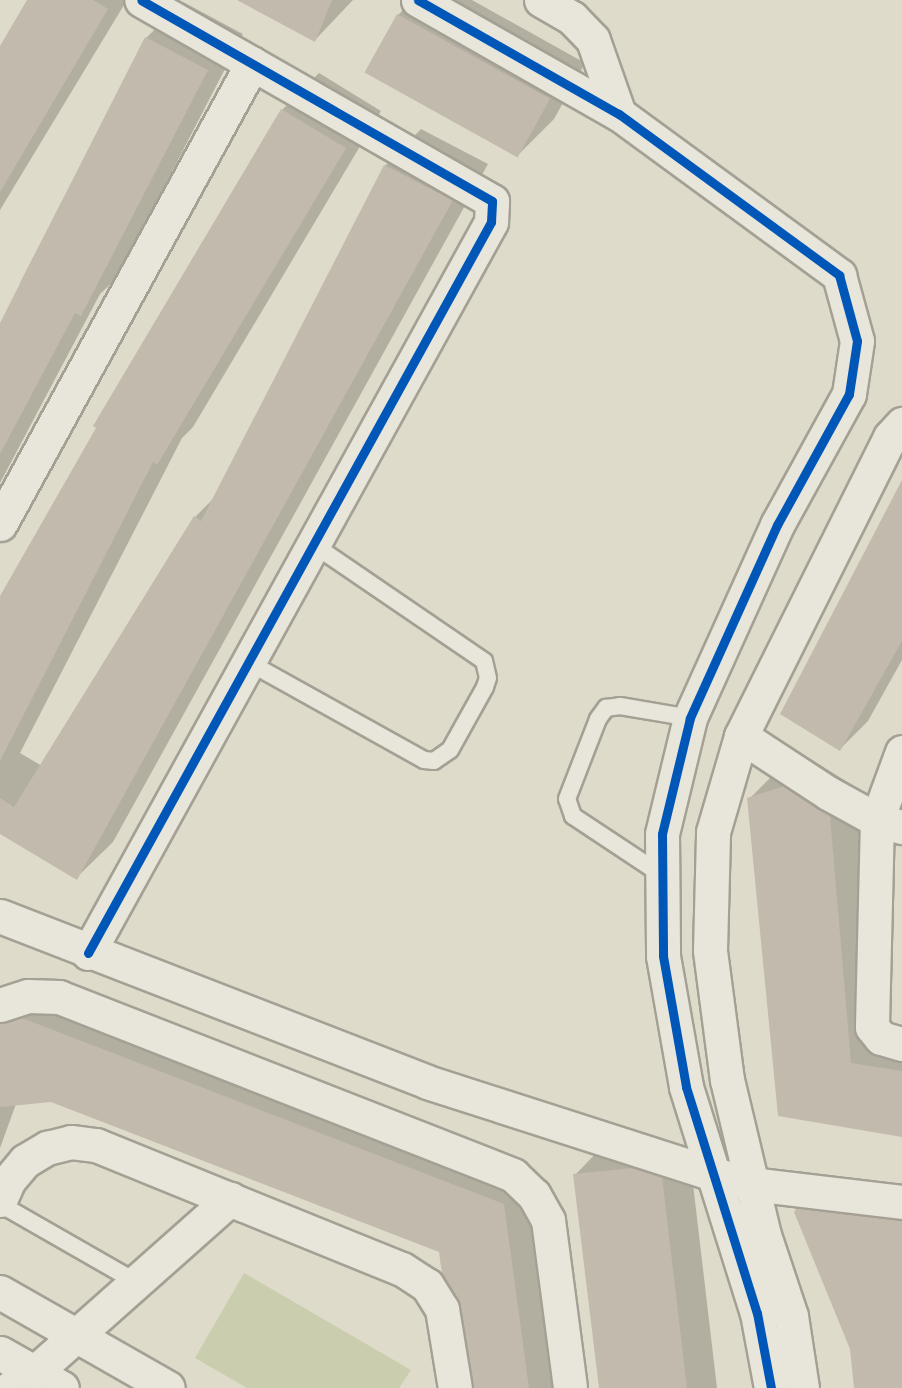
<!DOCTYPE html>
<style>
body{margin:0}
#map{position:relative;width:902px;height:1388px;overflow:hidden;background:#dfdbca;font-family:"PT Serif",serif}
div>[style]{position:absolute}
.green>*{inset:0;background:#caceae}
.shadow>*{inset:0;background:#0003}
.building>*{inset:0;background:#c2baac;transform-origin:0 0}
.roads{filter:drop-shadow(2px 0 #a4a094) drop-shadow(-2px 0 #a4a094) drop-shadow(0 2px #a4a094) drop-shadow(0 -2px #a4a094)}
.service>*{height:16px;margin:-8px;padding:0 8px;transform-origin:8px;border-radius:8px;background:#e8e5db}
.minor>*{height:33px;margin:-16.5px;padding:0 16.5px;transform-origin:16.5px;border-radius:16.5px;background:#e8e5db}
.cycleway>*{height:9px;margin:-4.5px;padding:0 4.5px;transform-origin:4.5px;border-radius:4.5px;background:#0057b8}
span{translate:-50% -50%;white-space:nowrap;text-align:center;line-height:1.15;-webkit-text-stroke:4.5px #efead1;paint-order:stroke}
</style>
<div id="map">
<div class="green">
<div style="clip-path:polygon(244px 1273px,411px 1370px,399px 1388px,247px 1388px,195px 1358px)"></div>
</div>
<div class="shadow">
<div style="clip-path:polygon(29px 0,127px 0,0 210px,0 49px)"></div>
<div style="clip-path:polygon(240px 0,353px 0,315px 40px)"></div>
<div style="clip-path:polygon(414px 0,472px 0,585px 63px,554px 119px,518px 155px,398px 15px)"></div>
<div style="clip-path:polygon(183px 2px,243px 34px,117px 278px,100px 294px,0 483px,0 326px,24px 285px,20px 283px,146px 38px)"></div>
<div style="clip-path:polygon(319px 73px,381px 111px,193px 427px,182px 438px,20px 753px,42px 766px,195px 517px,214px 498px,385px 166px,421px 129px,488px 164px,113px 842px,76px 878px,0 833px,0 599px,98px 427px,95px 426px,282px 110px)"></div>
<div style="clip-path:polygon(902px 488px,902px 660px,868px 721px,840px 749px)"></div>
<div style="clip-path:polygon(812px 760px,857px 788px,878px 1036px,902px 1039px,902px 1136px,779px 1115px,749px 799px,777px 771px)"></div>
<div style="clip-path:polygon(55px 986px,536px 1171px,565px 1388px,475px 1388px,462px 1305px,441px 1251px,51px 1100px,16px 1104px,0 1148px,0 997px)"></div>
<div style="clip-path:polygon(602px 1147px,689px 1150px,717px 1388px,600px 1388px,575px 1175px)"></div>
<div style="clip-path:polygon(826px 1181px,902px 1191px,902px 1388px,855px 1388px,851px 1349px,795px 1213px)"></div>
</div>
<div class="building">
<div style="clip-path:polygon(27px 0,93px 0,108px 9px,0 192px,0 46px)"></div>
<div style="clip-path:polygon(237px 0,332px 0,315px 42px)"></div>
<div style="left:397px;top:14px;width:175px;height:67px;rotate:29deg"></div>
<div style="clip-path:polygon(145px 37px,208px 70px,81px 316px,75px 313px,0 454px,0 323px)"></div>
<div style="clip-path:polygon(281px 109px,346px 148px,157px 465px,153px 462px,0 761px,0 596px,96px 428px,93px 426px)"></div>
<div style="clip-path:polygon(384px 165px,453px 200px,77px 880px,0 834px,0 798px,14px 807px,194px 516px,201px 521px)"></div>
<div style="clip-path:polygon(902px 480px,902px 641px,840px 751px,780px 714px)"></div>
<div style="clip-path:polygon(784px 786px,830px 816px,851px 1063px,902px 1071px,902px 1137px,778px 1116px,747px 798px)"></div>
<div style="clip-path:polygon(22px 1018px,504px 1204px,529px 1388px,473px 1388px,460px 1306px,442px 1274px,439px 1252px,51px 1102px,0 1107px,0 1023px)"></div>
<div style="clip-path:polygon(632px 1168px,662px 1177px,687px 1388px,599px 1388px,573px 1174px)"></div>
<div style="clip-path:polygon(797px 1208px,902px 1220px,902px 1388px,854px 1388px,850px 1349px,794px 1212px)"></div>
</div>
<div class="roads">
<div class="service">
<div style="left:248px;top:662px;width:201px;rotate:29.1deg"></div>
<div style="left:424px;top:760px;width:10px;rotate:6deg"></div>
<div style="left:434px;top:761px;width:19px;rotate:-35deg"></div>
<div style="left:450px;top:750px;width:72px;rotate:-60.9deg"></div>
<div style="left:485px;top:687px;width:9px;rotate:-72deg"></div>
<div style="left:488px;top:678px;width:17px;rotate:-103deg"></div>
<div style="left:484px;top:661px;width:206px;rotate:-145.7deg"></div>
<div style="left:662px;top:875px;width:107px;rotate:-146.5deg"></div>
<div style="left:573px;top:816px;width:18px;rotate:-109deg"></div>
<div style="left:567px;top:799px;width:86px;rotate:-68.8deg"></div>
<div style="left:598px;top:719px;width:14px;rotate:-54deg"></div>
<div style="left:606px;top:708px;width:14px;rotate:-8deg"></div>
<div style="left:620px;top:706px;width:71px;rotate:9.7deg"></div>
<div style="left:0;top:1204px;width:157px;rotate:29.8deg"></div>
</div>
<div class="minor">
<div style="left:418px;top:0;width:231px;rotate:29.6deg"></div>
<div style="left:619px;top:114px;width:273px;rotate:36.2deg"></div>
<div style="left:839px;top:275px;width:68px;rotate:74.7deg"></div>
<div style="left:857px;top:341px;width:54px;rotate:98.6deg"></div>
<div style="left:849px;top:394px;width:149px;rotate:118.8deg"></div>
<div style="left:777px;top:525px;width:212px;rotate:114.3deg"></div>
<div style="left:690px;top:718px;width:119px;rotate:103.6deg"></div>
<div style="left:662px;top:834px;width:122px;rotate:89.5deg"></div>
<div style="left:663px;top:956px;width:133px;rotate:80deg"></div>
<div style="left:686px;top:1087px;width:237px;rotate:72.6deg"></div>
<div style="left:757px;top:1313px;width:76px;rotate:79.4deg"></div>
<div style="left:541px;top:0;width:36px;rotate:30deg"></div>
<div style="left:572px;top:18px;width:30px;rotate:46deg"></div>
<div style="left:593px;top:40px;width:78px;rotate:70.6deg"></div>
<div style="left:0;top:524px;width:525px;rotate:-61.28deg"></div>
<div style="left:741px;top:736px;width:104px;rotate:33.2deg"></div>
<div style="left:828px;top:793px;width:56px;rotate:28.9deg"></div>
<div style="left:877px;top:820px;width:26px;rotate:16deg"></div>
<div style="left:902px;top:752px;width:72px;rotate:110.2deg"></div>
<div style="left:877px;top:820px;width:207px;rotate:91.4deg"></div>
<div style="left:872px;top:1027px;width:14px;rotate:51deg"></div>
<div style="left:881px;top:1038px;width:22px;rotate:16deg"></div>
<div style="left:0;top:916px;width:458px;rotate:21.2deg"></div>
<div style="left:427px;top:1082px;width:300px;rotate:17.8deg"></div>
<div style="left:713px;top:1174px;width:40px;rotate:14.4deg"></div>
<div style="left:752px;top:1184px;width:151px;rotate:6.8deg"></div>
<div style="left:88px;top:953px;width:835px;rotate:-61.13deg"></div>
<div style="left:491px;top:222px;width:21px;rotate:-87deg"></div>
<div style="left:492px;top:201px;width:404px;rotate:-150.2deg"></div>
<div style="left:0;top:1005px;width:29px;rotate:-18deg"></div>
<div style="left:28px;top:996px;width:31px;rotate:2deg"></div>
<div style="left:59px;top:997px;width:488px;rotate:21.4deg"></div>
<div style="left:513px;top:1175px;width:29px;rotate:44deg"></div>
<div style="left:534px;top:1195px;width:29px;rotate:61deg"></div>
<div style="left:548px;top:1220px;width:169px;rotate:82.5deg"></div>
<div style="left:0;top:1200px;width:22px;rotate:-66deg"></div>
<div style="left:9px;top:1180px;width:25px;rotate:-50deg"></div>
<div style="left:25px;top:1161px;width:26px;rotate:-31deg"></div>
<div style="left:47px;top:1148px;width:25px;rotate:-14deg"></div>
<div style="left:71px;top:1142px;width:25px;rotate:7deg"></div>
<div style="left:96px;top:1145px;width:330px;rotate:22.1deg"></div>
<div style="left:402px;top:1269px;width:30px;rotate:33deg"></div>
<div style="left:427px;top:1285px;width:28px;rotate:58deg"></div>
<div style="left:442px;top:1309px;width:80px;rotate:80.7deg"></div>
<div style="left:0;top:1292px;width:193px;rotate:29.7deg"></div>
<div style="left:0;top:1353px;width:71px;rotate:29.4deg"></div>
<div style="left:10px;top:1388px;width:30px;rotate:-33deg"></div>
<div style="left:35px;top:1372px;width:261px;rotate:-41.6deg"></div>
<div style="left:802px;top:1388px;width:73px;rotate:-98.7deg"></div>
<div style="left:791px;top:1316px;width:85px;rotate:-108.4deg"></div>
<div style="left:764px;top:1235px;width:159px;rotate:-103.4deg"></div>
<div style="left:727px;top:1080px;width:131px;rotate:-97.5deg"></div>
<div style="left:710px;top:950px;width:118px;rotate:-88.5deg"></div>
<div style="left:713px;top:832px;width:100px;rotate:-73.7deg"></div>
<div style="left:741px;top:736px;width:334px;rotate:-63.5deg"></div>
<div style="left:890px;top:437px;width:18px;rotate:-47deg"></div>
</div>
</div>
<div class="cycleway">
<div style="left:418px;top:0;width:231px;rotate:29.6deg"></div>
<div style="left:619px;top:114px;width:273px;rotate:36.2deg"></div>
<div style="left:839px;top:275px;width:68px;rotate:74.7deg"></div>
<div style="left:857px;top:341px;width:54px;rotate:98.6deg"></div>
<div style="left:849px;top:394px;width:149px;rotate:118.8deg"></div>
<div style="left:777px;top:525px;width:212px;rotate:114.3deg"></div>
<div style="left:690px;top:718px;width:119px;rotate:103.6deg"></div>
<div style="left:662px;top:834px;width:122px;rotate:89.5deg"></div>
<div style="left:663px;top:956px;width:133px;rotate:80deg"></div>
<div style="left:686px;top:1087px;width:237px;rotate:72.6deg"></div>
<div style="left:757px;top:1313px;width:76px;rotate:79.4deg"></div>
<div style="left:88px;top:953px;width:835px;rotate:-61.13deg"></div>
<div style="left:491px;top:222px;width:21px;rotate:-87deg"></div>
<div style="left:492px;top:201px;width:404px;rotate:-150.2deg"></div>
</div>
</div>
